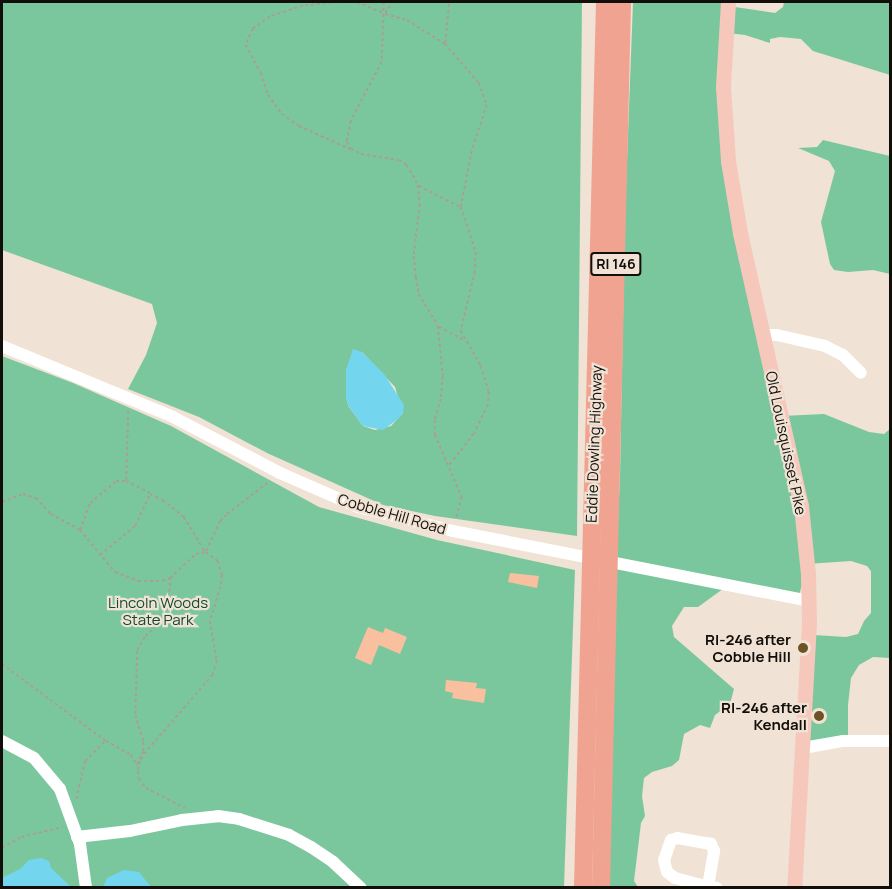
<!DOCTYPE html>
<style>
body{margin:0}
#map{position:relative;width:892px;height:889px;overflow:hidden;background:#f0e2d4;font-family:Manrope,sans-serif}
div>[style]{position:absolute}
.forest>*{inset:0;background:#7bc79d}
.water>*{inset:0;background:#74d5ee}
.building>*{inset:0;background:#f9c0a0}
.path>*{height:1.5px;margin-top:-0.75px;transform-origin:0;background:repeating-linear-gradient(90deg,#a89e92 0 3px,transparent 0 6px)}
.minor>*{height:12px;margin:-6px;padding:0 6px;transform-origin:6px;border-radius:6px;background:#fff}
.major>*{height:15px;margin:-7.5px;padding:0 7.5px;transform-origin:7.5px;border-radius:7.5px;background:#f6c8bc}
.highway>*{height:18px;margin:-9px;padding:0 9px;transform-origin:9px;border-radius:9px;background:#f0a390}
.dots>*{width:16px;height:16px;translate:-50% -50%;box-sizing:border-box;border:3px solid #f0e2d4;border-radius:50%}
span{translate:-50% -50%;white-space:nowrap;text-align:center;line-height:1.15;-webkit-text-stroke:4.5px #f0e2d4;paint-order:stroke}
.shield-label span{padding:2px 4px;background:#f0e2d4;border:2px solid;border-radius:4px;-webkit-text-stroke-width:0}
.shield-label{font-size:14px;color:#120e09;font-weight:700}
.street-label{font-size:15px;color:#120e09}
.park-label{font-size:15px;color:#0e4a2f}
.poi-label{font-size:15px;color:#120e09;font-weight:700}
.right{translate:-100% -50%;text-align:right}
.frame{position:absolute;inset:0;border:3px solid #120e09;pointer-events:none}
</style>
<div id="map">
<div class="forest">
<div style="clip-path:polygon(evenodd,2px 2px,582px 2px,577px 536px,435px 516px,383px 505px,267px 453px,199px 417px,128px 389px,146px 355px,157px 323px,152px 304px,2px 250px,2px 2px,362px 352px,395px 387px,403px 413px,391px 426px,375px 430px,363px 426px,349px 407px,346px 398px,346px 370px,362px 352px)"></div>
<div style="clip-path:polygon(633px 2px,728px 2px,728px 6px,775px 13px,783px 7px,784px 2px,890px 2px,890px 75px,813px 51px,801px 39px,780px 37px,770px 39px,770px 43px,745px 35px,728px 33px,726px 142px,782px 416px,824px 414px,869px 432px,884px 434px,890px 429px,890px 658px,873px 657px,859px 665px,851px 678px,848px 705px,848px 740px,806px 741px,814px 635px,846px 637px,858px 634px,864px 621px,871px 613px,871px 571px,867px 566px,851px 561px,807px 564px,799px 596px,727px 586px,698px 607px,684px 607px,672px 626px,674px 637px,734px 689px,730px 704px,715px 715px,710px 728px,700px 725px,684px 734px,679px 760px,672px 766px,652px 772px,644px 778px,642px 796px,645px 816px,641px 823px,634px 881px,638px 887px,601px 888px,620px 477px,625px 214px)"></div>
<div style="clip-path:polygon(823px 140px,890px 156px,890px 274px,873px 270px,848px 272px,834px 270px,830px 264px,821px 222px,835px 171px,829px 161px,798px 148px,817px 147px)"></div>
<div style="clip-path:polygon(2px 356px,73px 383px,171px 426px,319px 507px,437px 540px,575px 570px,564px 887px,2px 887px)"></div>
</div>
<div class="water">
<div style="clip-path:polygon(353px 349px,362px 352px,384px 374px,404px 405px,403px 413px,398px 419px,383px 430px,363px 426px,349px 407px,346px 398px,346px 370px)"></div>
<div style="clip-path:polygon(41px 858px,49px 861px,51px 868px,71px 887px,2px 887px,2px 878px,20px 869px,29px 860px)"></div>
<div style="clip-path:polygon(124px 870px,139px 872px,151px 887px,103px 887px,107px 878px)"></div>
</div>
<div class="building">
<div style="clip-path:polygon(510px 573px,539px 576px,537px 588px,508px 582px)"></div>
<div style="clip-path:polygon(368px 627px,383px 633px,385px 628px,407px 637px,400px 654px,379px 645px,371px 665px,355px 658px)"></div>
<div style="clip-path:polygon(446px 680px,477px 683px,476px 688px,486px 689px,484px 703px,452px 698px,453px 693px,445px 691px)"></div>
</div>
<div class="path">
<div style="left:344px;top:2px;width:41px;rotate:174.4deg"></div>
<div style="left:303px;top:6px;width:35px;rotate:162deg"></div>
<div style="left:270px;top:17px;width:21px;rotate:145deg"></div>
<div style="left:253px;top:29px;width:17px;rotate:114deg"></div>
<div style="left:246px;top:45px;width:32px;rotate:62deg"></div>
<div style="left:261px;top:73px;width:23px;rotate:72deg"></div>
<div style="left:268px;top:95px;width:24px;rotate:54deg"></div>
<div style="left:282px;top:114px;width:21px;rotate:35deg"></div>
<div style="left:299px;top:126px;width:56px;rotate:24.3deg"></div>
<div style="left:357px;top:2px;width:30px;rotate:23deg"></div>
<div style="left:385px;top:14px;width:23px;rotate:15deg"></div>
<div style="left:407px;top:20px;width:45px;rotate:32.3deg"></div>
<div style="left:445px;top:44px;width:52px;rotate:48.9deg"></div>
<div style="left:479px;top:83px;width:23px;rotate:70deg"></div>
<div style="left:487px;top:105px;width:48px;rotate:108.1deg"></div>
<div style="left:472px;top:151px;width:57px;rotate:101.1deg"></div>
<div style="left:461px;top:207px;width:47px;rotate:71.6deg"></div>
<div style="left:476px;top:252px;width:20px;rotate:93deg"></div>
<div style="left:475px;top:272px;width:61px;rotate:103.3deg"></div>
<div style="left:461px;top:331px;width:40px;rotate:60.3deg"></div>
<div style="left:481px;top:366px;width:27px;rotate:73deg"></div>
<div style="left:489px;top:392px;width:13px;rotate:94deg"></div>
<div style="left:488px;top:405px;width:32px;rotate:116deg"></div>
<div style="left:474px;top:434px;width:41px;rotate:128deg"></div>
<div style="left:384px;top:2px;width:60px;rotate:91.9deg"></div>
<div style="left:382px;top:62px;width:67px;rotate:117.7deg"></div>
<div style="left:351px;top:121px;width:21px;rotate:101deg"></div>
<div style="left:347px;top:142px;width:8px;rotate:60deg"></div>
<div style="left:351px;top:149px;width:11px;rotate:27deg"></div>
<div style="left:361px;top:154px;width:38px;rotate:9deg"></div>
<div style="left:399px;top:160px;width:9px;rotate:32deg"></div>
<div style="left:407px;top:165px;width:23px;rotate:61deg"></div>
<div style="left:418px;top:185px;width:19px;rotate:84deg"></div>
<div style="left:420px;top:204px;width:52px;rotate:96.6deg"></div>
<div style="left:414px;top:256px;width:21px;rotate:85deg"></div>
<div style="left:416px;top:277px;width:17px;rotate:80deg"></div>
<div style="left:419px;top:294px;width:37px;rotate:59deg"></div>
<div style="left:438px;top:326px;width:50px;rotate:84.3deg"></div>
<div style="left:443px;top:376px;width:23px;rotate:95deg"></div>
<div style="left:441px;top:399px;width:22px;rotate:106deg"></div>
<div style="left:435px;top:420px;width:15px;rotate:90deg"></div>
<div style="left:435px;top:435px;width:68px;rotate:66.5deg"></div>
<div style="left:462px;top:497px;width:23px;rotate:105deg"></div>
<div style="left:385px;top:13px;width:14px;rotate:-54deg"></div>
<div style="left:445px;top:43px;width:41px;rotate:-84.4deg"></div>
<div style="left:419px;top:186px;width:46px;rotate:27.1deg"></div>
<div style="left:439px;top:327px;width:30px;rotate:27deg"></div>
<div style="left:126px;top:480px;width:70px;rotate:-88.4deg"></div>
<div style="left:2px;top:502px;width:22px;rotate:-21deg"></div>
<div style="left:23px;top:494px;width:14px;rotate:17deg"></div>
<div style="left:36px;top:498px;width:22px;rotate:47deg"></div>
<div style="left:51px;top:514px;width:33px;rotate:29deg"></div>
<div style="left:80px;top:530px;width:55px;rotate:50.2deg"></div>
<div style="left:115px;top:572px;width:25px;rotate:21deg"></div>
<div style="left:138px;top:581px;width:24px"></div>
<div style="left:162px;top:581px;width:9px;rotate:-21deg"></div>
<div style="left:170px;top:578px;width:35px;rotate:-43deg"></div>
<div style="left:196px;top:554px;width:10px;rotate:-11deg"></div>
<div style="left:206px;top:552px;width:15px;rotate:37deg"></div>
<div style="left:218px;top:561px;width:15px;rotate:74deg"></div>
<div style="left:222px;top:575px;width:12px;rotate:95deg"></div>
<div style="left:221px;top:587px;width:36px;rotate:108deg"></div>
<div style="left:210px;top:621px;width:40px;rotate:80deg"></div>
<div style="left:217px;top:660px;width:7px;rotate:106deg"></div>
<div style="left:215px;top:667px;width:8px;rotate:104deg"></div>
<div style="left:213px;top:675px;width:102px;rotate:131deg"></div>
<div style="left:146px;top:752px;width:11px;rotate:124deg"></div>
<div style="left:140px;top:761px;width:10px;rotate:101deg"></div>
<div style="left:138px;top:771px;width:8px;rotate:83deg"></div>
<div style="left:139px;top:779px;width:11px;rotate:52deg"></div>
<div style="left:146px;top:788px;width:44px;rotate:27.1deg"></div>
<div style="left:80px;top:530px;width:29px;rotate:-70deg"></div>
<div style="left:90px;top:503px;width:34px;rotate:-40deg"></div>
<div style="left:116px;top:481px;width:10px"></div>
<div style="left:126px;top:481px;width:27px;rotate:27deg"></div>
<div style="left:206px;top:551px;width:33px;rotate:-65deg"></div>
<div style="left:220px;top:521px;width:10px;rotate:-45deg"></div>
<div style="left:227px;top:514px;width:54px;rotate:-37.5deg"></div>
<div style="left:100px;top:555px;width:45px;rotate:-39.6deg"></div>
<div style="left:135px;top:526px;width:35px;rotate:-65deg"></div>
<div style="left:150px;top:494px;width:14px;rotate:25deg"></div>
<div style="left:163px;top:500px;width:27px;rotate:39deg"></div>
<div style="left:184px;top:517px;width:41px;rotate:59deg"></div>
<div style="left:2px;top:664px;width:129px;rotate:36.5deg"></div>
<div style="left:106px;top:741px;width:29px;rotate:29deg"></div>
<div style="left:131px;top:755px;width:12px;rotate:59deg"></div>
<div style="left:137px;top:765px;width:15px;rotate:-67deg"></div>
<div style="left:143px;top:751px;width:10px;rotate:-90deg"></div>
<div style="left:143px;top:741px;width:28px;rotate:-107deg"></div>
<div style="left:135px;top:714px;width:64px;rotate:-88.2deg"></div>
<div style="left:137px;top:650px;width:16px;rotate:-60deg"></div>
<div style="left:145px;top:636px;width:30px;rotate:-42deg"></div>
<div style="left:167px;top:616px;width:38px;rotate:-85deg"></div>
<div style="left:76px;top:799px;width:39px;rotate:-77deg"></div>
<div style="left:85px;top:761px;width:28px;rotate:-45deg"></div>
<div style="left:2px;top:848px;width:22px;rotate:-30deg"></div>
<div style="left:21px;top:837px;width:43px;rotate:-13.4deg"></div>
</div>
<div class="minor">
<div style="left:763px;top:335px;width:14px"></div>
<div style="left:777px;top:335px;width:49px;rotate:12.9deg"></div>
<div style="left:825px;top:346px;width:20px;rotate:27deg"></div>
<div style="left:843px;top:355px;width:25px;rotate:45deg"></div>
<div style="left:2px;top:346px;width:185px;rotate:22.5deg"></div>
<div style="left:173px;top:417px;width:121px;rotate:27.6deg"></div>
<div style="left:280px;top:473px;width:85px;rotate:23.6deg"></div>
<div style="left:358px;top:507px;width:98px;rotate:14.2deg"></div>
<div style="left:453px;top:531px;width:364px;rotate:11.1deg"></div>
<div style="left:2px;top:741px;width:36px;rotate:28deg"></div>
<div style="left:34px;top:758px;width:40px;rotate:50deg"></div>
<div style="left:60px;top:789px;width:59px;rotate:70deg"></div>
<div style="left:80px;top:844px;width:44px;rotate:82.2deg"></div>
<div style="left:803px;top:748px;width:41px;rotate:-9.9deg"></div>
<div style="left:843px;top:741px;width:47px"></div>
<div style="left:77px;top:837px;width:53px;rotate:-6.5deg"></div>
<div style="left:130px;top:831px;width:53px;rotate:-11.9deg"></div>
<div style="left:182px;top:820px;width:36px;rotate:-6deg"></div>
<div style="left:218px;top:816px;width:21px;rotate:8deg"></div>
<div style="left:239px;top:819px;width:52px;rotate:17.7deg"></div>
<div style="left:289px;top:835px;width:25px;rotate:29deg"></div>
<div style="left:311px;top:847px;width:27px;rotate:34deg"></div>
<div style="left:333px;top:862px;width:38px;rotate:43deg"></div>
<div style="left:708px;top:886px;width:36px;rotate:-80deg"></div>
<div style="left:714px;top:851px;width:8px;rotate:-113deg"></div>
<div style="left:711px;top:844px;width:34px;rotate:-170deg"></div>
<div style="left:678px;top:838px;width:7px;rotate:164deg"></div>
<div style="left:671px;top:840px;width:21px;rotate:109deg"></div>
<div style="left:664px;top:860px;width:12px;rotate:76deg"></div>
<div style="left:667px;top:872px;width:10px;rotate:37deg"></div>
<div style="left:675px;top:878px;width:24px;rotate:15deg"></div>
<div style="left:698px;top:884px;width:19px;rotate:12deg"></div>
</div>
<div class="major">
<div style="left:728px;top:2px;width:85px;rotate:93.4deg"></div>
<div style="left:723px;top:87px;width:74px;rotate:86.1deg"></div>
<div style="left:728px;top:161px;width:73px;rotate:80.5deg"></div>
<div style="left:740px;top:233px;width:280px;rotate:77.4deg"></div>
<div style="left:801px;top:506px;width:68px;rotate:84.1deg"></div>
<div style="left:808px;top:574px;width:49px;rotate:88.8deg"></div>
<div style="left:809px;top:623px;width:265px;rotate:93.2deg"></div>
</div>
<div class="highway">
<div style="left:583px;top:888px;width:886px;rotate:-88.58deg"></div>
<div style="left:601px;top:888px;width:886px;rotate:-88.64deg"></div>
</div>
<div class="dots">
<div style="left:803px;top:648px;background:#6e5225"></div>
<div style="left:819px;top:716px;background:#6e5225"></div>
</div>
<div class="shield-label">
<span style="left:616px;top:264px">RI 146</span>
</div>
<div class="street-label">
<span style="left:786px;top:443px;rotate:78deg">Old Louisquisset Pike</span>
<span style="left:594px;top:444px;rotate:-88deg">Eddie Dowling Highway</span>
<span style="left:392px;top:514px;rotate:16deg">Cobble Hill Road</span>
</div>
<div class="park-label">
<span style="left:158px;top:611px">Lincoln Woods<br>State Park</span>
</div>
<div class="poi-label">
<span class="right" style="left:791px;top:648px">RI-246 after<br>Cobble Hill</span>
<span class="right" style="left:807px;top:716px">RI-246 after<br>Kendall</span>
</div>
<div class="frame"></div>
</div>
